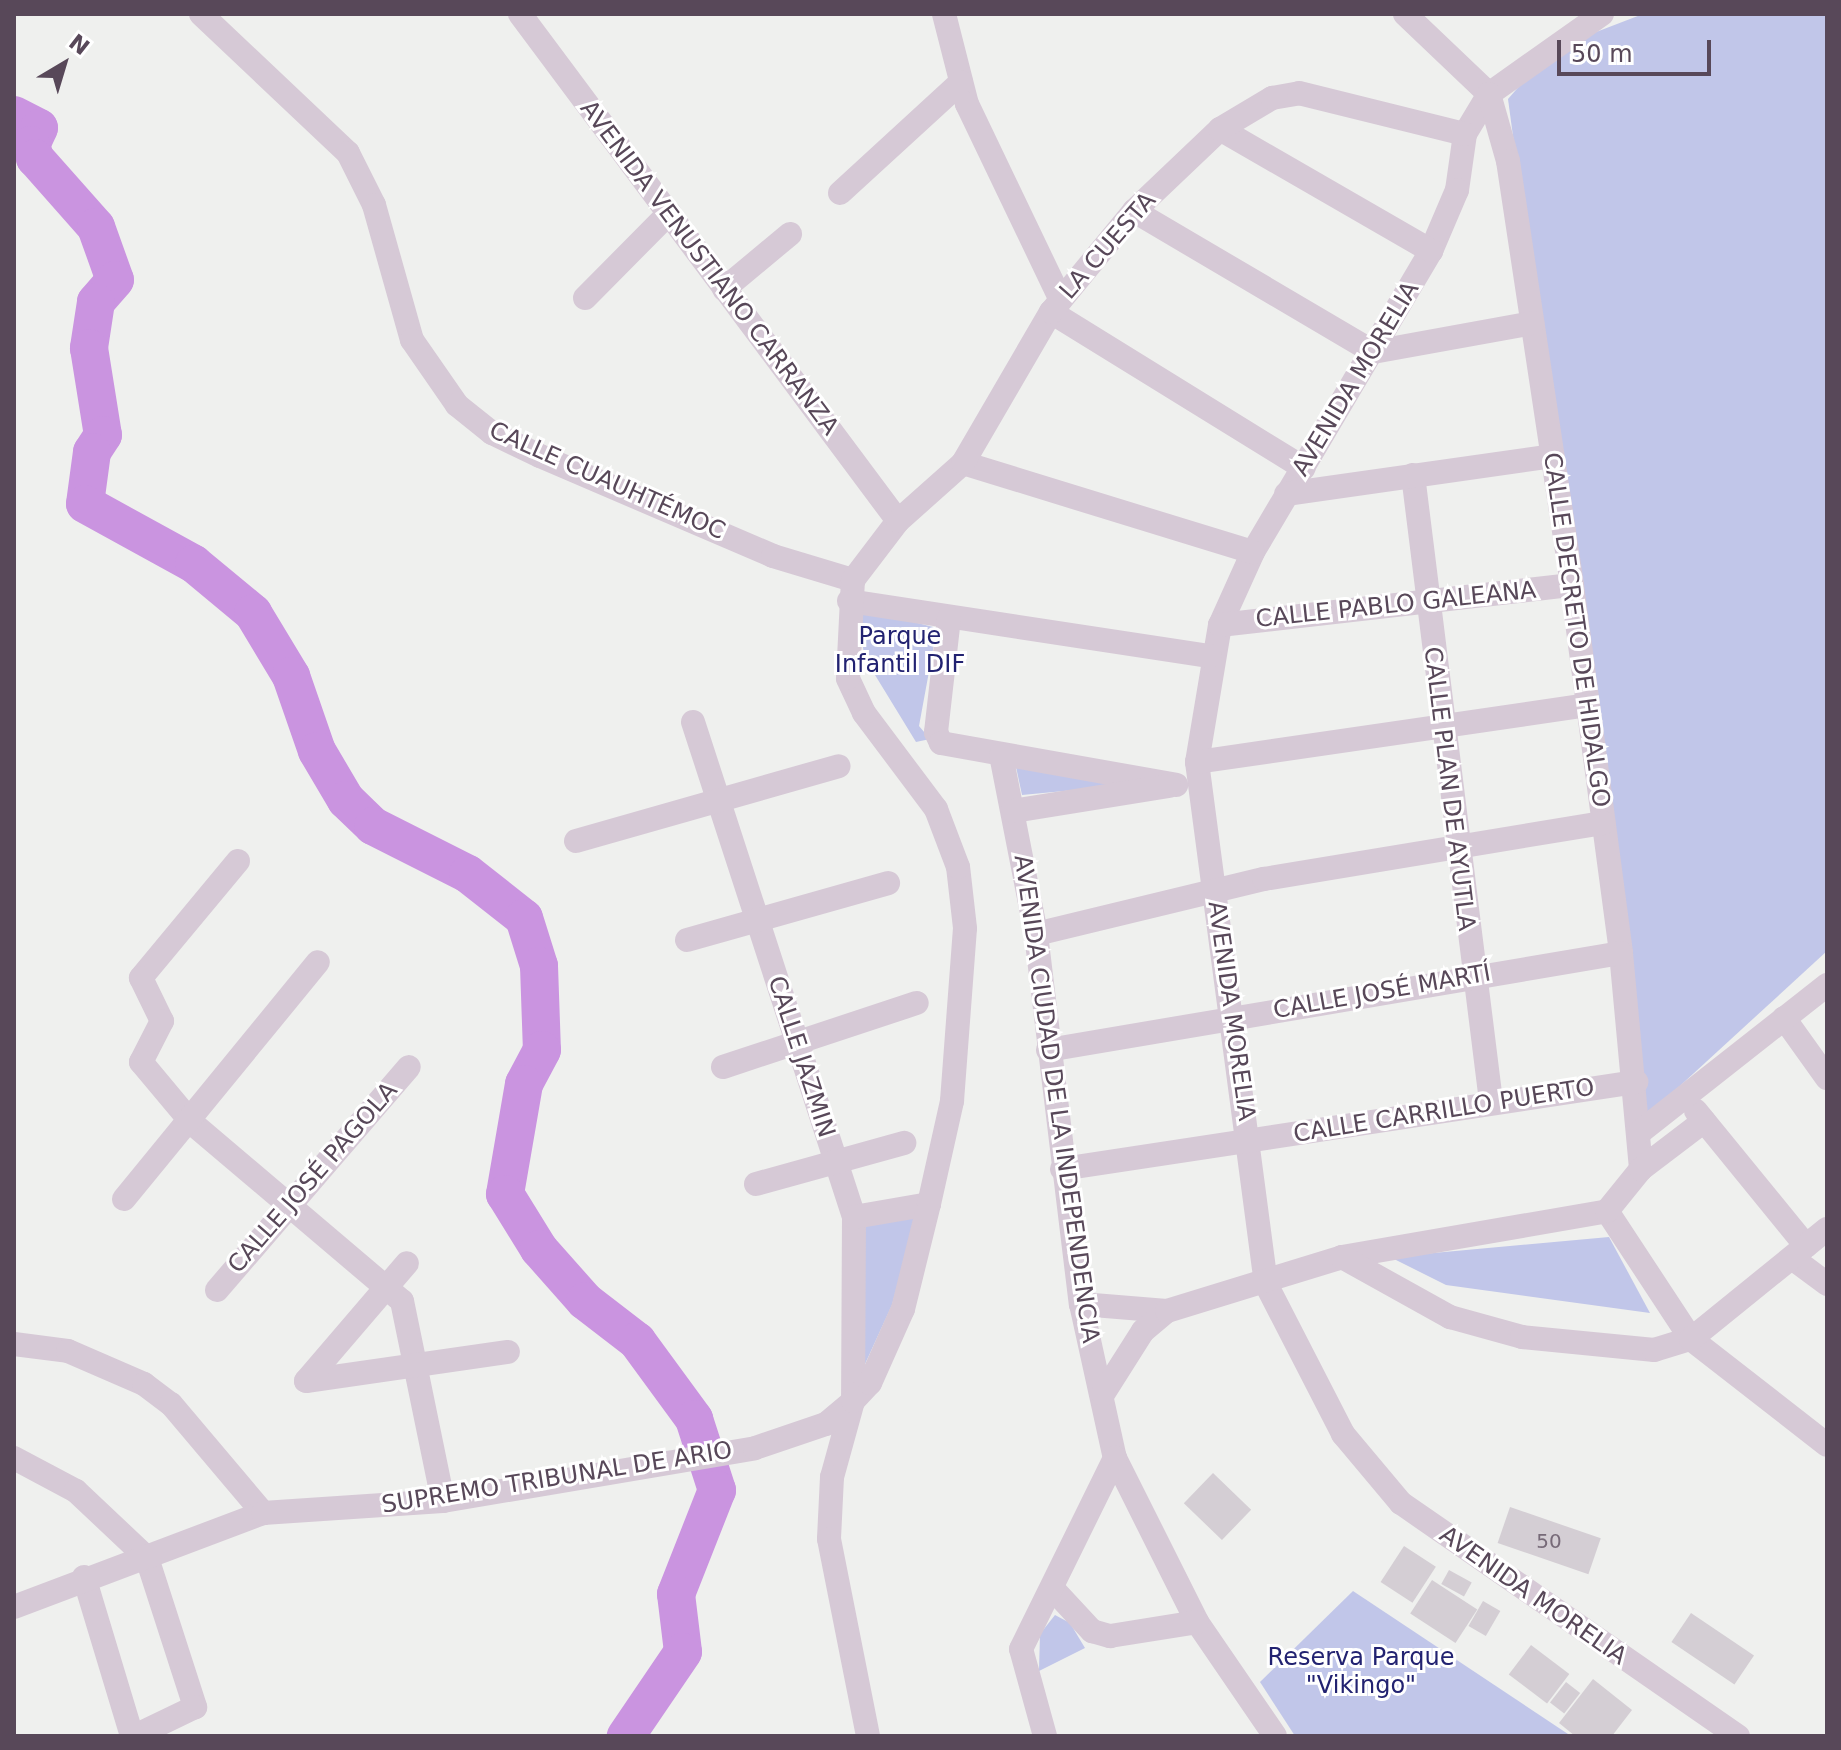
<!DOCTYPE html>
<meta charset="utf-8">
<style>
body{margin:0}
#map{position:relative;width:1841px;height:1750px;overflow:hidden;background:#eff0ee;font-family:"DejaVu Sans",sans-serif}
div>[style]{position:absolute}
.green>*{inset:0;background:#c1c6e9}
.river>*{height:38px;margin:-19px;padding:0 19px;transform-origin:19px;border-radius:19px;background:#ca94e0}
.building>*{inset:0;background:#d4ced4;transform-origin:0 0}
.minor>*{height:24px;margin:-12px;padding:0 12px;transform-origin:12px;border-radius:12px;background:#d6c9d6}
span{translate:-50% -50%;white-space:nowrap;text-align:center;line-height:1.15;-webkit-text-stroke:6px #fff;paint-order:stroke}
.number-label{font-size:20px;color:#776a78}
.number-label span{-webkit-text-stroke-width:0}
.street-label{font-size:24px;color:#584859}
.park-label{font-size:24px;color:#222271}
.frame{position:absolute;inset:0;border:16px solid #584859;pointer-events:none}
.north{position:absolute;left:24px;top:24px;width:80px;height:80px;-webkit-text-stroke:6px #fff;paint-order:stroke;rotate:38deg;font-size:22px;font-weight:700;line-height:32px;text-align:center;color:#584859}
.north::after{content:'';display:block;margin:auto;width:28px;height:36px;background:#584859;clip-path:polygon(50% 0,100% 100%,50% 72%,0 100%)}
.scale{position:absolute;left:1557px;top:40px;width:154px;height:36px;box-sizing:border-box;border:4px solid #584859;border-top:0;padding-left:10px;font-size:24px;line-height:28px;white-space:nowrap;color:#584859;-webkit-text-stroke:6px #fff;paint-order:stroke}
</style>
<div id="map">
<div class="green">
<div style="clip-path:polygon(1643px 14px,1827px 14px,1827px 951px,1645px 1118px,1508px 99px,1552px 49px)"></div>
<div style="clip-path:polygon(859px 608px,937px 628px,919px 726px,930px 739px,916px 742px,864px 657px)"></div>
<div style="clip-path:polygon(1015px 762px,1159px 782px,1022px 795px)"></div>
<div style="clip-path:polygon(917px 1213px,892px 1305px,860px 1375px,863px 1219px)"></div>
<div style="clip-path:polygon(1609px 1237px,1650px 1313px,1446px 1285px,1390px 1257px)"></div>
<div style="clip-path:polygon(1353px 1591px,1571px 1736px,1295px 1736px,1260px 1682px)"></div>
<div style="clip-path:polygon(1055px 1615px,1070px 1623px,1085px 1648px,1039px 1671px,1040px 1634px)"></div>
</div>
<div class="river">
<div style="left:14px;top:115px;width:28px;rotate:27deg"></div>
<div style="left:39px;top:128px;width:19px;rotate:115deg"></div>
<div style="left:31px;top:145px;width:14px;rotate:73deg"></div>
<div style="left:35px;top:158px;width:92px;rotate:48.5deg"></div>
<div style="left:96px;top:227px;width:56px;rotate:70.3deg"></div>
<div style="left:115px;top:280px;width:29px;rotate:131deg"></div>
<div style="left:96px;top:302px;width:47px;rotate:98.7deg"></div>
<div style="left:89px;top:348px;width:88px;rotate:80.9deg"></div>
<div style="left:103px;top:435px;width:20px;rotate:123deg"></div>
<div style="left:92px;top:452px;width:52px;rotate:97.7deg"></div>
<div style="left:85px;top:504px;width:124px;rotate:28.8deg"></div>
<div style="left:194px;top:564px;width:77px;rotate:39.7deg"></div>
<div style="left:253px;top:613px;width:74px;rotate:58.9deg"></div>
<div style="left:291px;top:676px;width:79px;rotate:70.9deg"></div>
<div style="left:317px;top:751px;width:57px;rotate:59.4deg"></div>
<div style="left:346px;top:800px;width:37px;rotate:44deg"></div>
<div style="left:373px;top:826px;width:106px;rotate:26.8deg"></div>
<div style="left:468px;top:874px;width:71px;rotate:38.2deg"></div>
<div style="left:524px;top:918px;width:50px;rotate:72.6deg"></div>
<div style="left:539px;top:966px;width:84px;rotate:88deg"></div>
<div style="left:542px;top:1050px;width:38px;rotate:118deg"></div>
<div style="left:524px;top:1084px;width:112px;rotate:99.8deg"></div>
<div style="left:505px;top:1194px;width:65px;rotate:58.3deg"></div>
<div style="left:539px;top:1249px;width:69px;rotate:48.5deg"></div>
<div style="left:585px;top:1301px;width:66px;rotate:37.6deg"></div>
<div style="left:637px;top:1341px;width:97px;rotate:53.8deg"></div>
<div style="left:694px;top:1419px;width:75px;rotate:72.1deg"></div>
<div style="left:717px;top:1490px;width:112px;rotate:111.5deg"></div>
<div style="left:676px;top:1594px;width:58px;rotate:83.1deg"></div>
<div style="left:683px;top:1652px;width:102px;rotate:124.2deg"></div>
</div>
<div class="building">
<div style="left:1213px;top:1473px;width:53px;height:42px;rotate:44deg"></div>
<div style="left:1510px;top:1507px;width:96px;height:38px;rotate:19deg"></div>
<div style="left:1404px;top:1546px;width:38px;height:43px;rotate:33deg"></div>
<div style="left:1449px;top:1570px;width:26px;height:16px;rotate:29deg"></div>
<div style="left:1432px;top:1580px;width:54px;height:40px;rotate:33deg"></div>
<div style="left:1483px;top:1601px;width:20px;height:29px;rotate:30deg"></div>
<div style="left:1691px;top:1613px;width:76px;height:35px;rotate:34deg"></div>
<div style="left:1531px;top:1645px;width:48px;height:37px;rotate:37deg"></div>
<div style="clip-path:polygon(1593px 1679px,1632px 1710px,1612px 1736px,1575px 1736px,1559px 1723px)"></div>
<div style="left:1566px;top:1682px;width:18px;height:26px;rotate:38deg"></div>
</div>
<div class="minor">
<div style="left:201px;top:14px;width:202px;rotate:43.4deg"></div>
<div style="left:348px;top:153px;width:58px;rotate:63.4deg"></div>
<div style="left:374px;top:205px;width:140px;rotate:74.3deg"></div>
<div style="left:412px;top:340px;width:79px;rotate:55.3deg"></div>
<div style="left:457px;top:405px;width:45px;rotate:38.7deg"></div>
<div style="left:492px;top:433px;width:53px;rotate:25.6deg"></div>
<div style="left:540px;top:456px;width:254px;rotate:23.2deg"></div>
<div style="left:773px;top:556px;width:84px;rotate:16.7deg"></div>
<div style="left:520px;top:14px;width:632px;rotate:53.29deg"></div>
<div style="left:944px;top:14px;width:93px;rotate:75.7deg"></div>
<div style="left:967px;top:104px;width:217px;rotate:64.4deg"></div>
<div style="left:1405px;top:14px;width:116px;rotate:43.6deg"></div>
<div style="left:1602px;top:14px;width:138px;rotate:144.7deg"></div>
<div style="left:1489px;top:94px;width:47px;rotate:121deg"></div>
<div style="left:1465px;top:134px;width:57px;rotate:98.1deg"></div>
<div style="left:1457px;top:190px;width:66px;rotate:113.1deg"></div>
<div style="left:1431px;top:251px;width:350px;rotate:120.6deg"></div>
<div style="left:1253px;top:552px;width:80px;rotate:114.3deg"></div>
<div style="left:1220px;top:625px;width:139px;rotate:99.5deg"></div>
<div style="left:1197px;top:762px;width:527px;rotate:82.47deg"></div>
<div style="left:1266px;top:1284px;width:169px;rotate:62.8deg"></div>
<div style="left:1343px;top:1434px;width:90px;rotate:50deg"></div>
<div style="left:1401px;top:1503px;width:410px;rotate:34.7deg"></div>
<div style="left:1489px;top:94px;width:70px;rotate:74.2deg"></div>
<div style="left:1508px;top:161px;width:429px;rotate:81.4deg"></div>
<div style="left:1572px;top:585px;width:371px;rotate:82.4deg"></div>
<div style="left:1621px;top:953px;width:217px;rotate:84.7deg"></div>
<div style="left:1220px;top:129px;width:244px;rotate:30deg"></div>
<div style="left:840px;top:193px;width:164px;rotate:-42.5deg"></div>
<div style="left:1134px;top:211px;width:277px;rotate:30.5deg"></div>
<div style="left:1373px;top:352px;width:162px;rotate:-10.3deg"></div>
<div style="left:724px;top:289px;width:86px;rotate:-39.8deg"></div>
<div style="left:585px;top:298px;width:120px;rotate:-45.3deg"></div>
<div style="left:1051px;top:312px;width:297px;rotate:31.7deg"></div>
<div style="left:963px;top:463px;width:303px;rotate:17.1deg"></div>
<div style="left:1413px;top:475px;width:631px;rotate:82.9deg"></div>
<div style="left:1286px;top:494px;width:269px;rotate:-8.1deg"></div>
<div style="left:849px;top:601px;width:365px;rotate:8.7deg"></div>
<div style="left:949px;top:618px;width:115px;rotate:96.5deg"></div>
<div style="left:936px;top:732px;width:12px;rotate:66deg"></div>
<div style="left:941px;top:743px;width:239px;rotate:10.1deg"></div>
<div style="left:1220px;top:625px;width:354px;rotate:-6.5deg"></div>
<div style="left:693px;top:722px;width:521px;rotate:71.98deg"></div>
<div style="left:854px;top:1217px;width:184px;rotate:90.3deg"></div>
<div style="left:853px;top:1401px;width:79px;rotate:105.4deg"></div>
<div style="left:832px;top:1477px;width:62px;rotate:92.8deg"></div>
<div style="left:829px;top:1539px;width:201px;rotate:78.8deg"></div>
<div style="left:1001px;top:755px;width:182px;rotate:78.9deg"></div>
<div style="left:1036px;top:934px;width:373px;rotate:83.1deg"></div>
<div style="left:1081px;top:1304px;width:158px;rotate:77.6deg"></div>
<div style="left:1115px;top:1458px;width:183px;rotate:63.4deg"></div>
<div style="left:1197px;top:1622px;width:138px;rotate:55.6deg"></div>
<div style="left:1197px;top:762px;width:394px;rotate:-8.3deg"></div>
<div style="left:1013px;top:811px;width:158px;rotate:-9.1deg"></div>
<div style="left:576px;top:841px;width:273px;rotate:-15.9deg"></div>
<div style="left:238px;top:861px;width:152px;rotate:129.7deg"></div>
<div style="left:141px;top:978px;width:48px;rotate:64deg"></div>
<div style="left:162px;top:1021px;width:46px;rotate:117.1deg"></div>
<div style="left:141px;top:1062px;width:80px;rotate:50.1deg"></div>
<div style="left:192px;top:1123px;width:275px;rotate:40.3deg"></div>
<div style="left:402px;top:1301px;width:204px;rotate:78.4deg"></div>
<div style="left:1036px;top:934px;width:235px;rotate:-13.6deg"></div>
<div style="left:1264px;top:879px;width:344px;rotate:-9.4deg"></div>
<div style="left:687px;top:940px;width:209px;rotate:-15.8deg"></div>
<div style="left:1784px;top:1018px;width:74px;rotate:54.4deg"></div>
<div style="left:1048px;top:1050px;width:581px;rotate:-9.61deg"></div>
<div style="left:723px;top:1067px;width:204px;rotate:-18.3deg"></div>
<div style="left:1696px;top:1111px;width:174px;rotate:50.8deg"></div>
<div style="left:1640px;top:1132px;width:238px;rotate:-38.2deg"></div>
<div style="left:1062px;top:1169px;width:581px;rotate:-8.62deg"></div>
<div style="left:756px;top:1184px;width:154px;rotate:-15.5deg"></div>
<div style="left:124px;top:1199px;width:306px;rotate:-50.7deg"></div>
<div style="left:1607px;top:1211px;width:153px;rotate:56.7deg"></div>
<div style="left:1691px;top:1339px;width:172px;rotate:37.9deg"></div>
<div style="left:854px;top:1217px;width:76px;rotate:-9.8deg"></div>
<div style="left:1342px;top:1257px;width:269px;rotate:-9.8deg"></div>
<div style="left:1607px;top:1211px;width:54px;rotate:-51deg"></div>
<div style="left:1641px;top:1169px;width:79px;rotate:-37.3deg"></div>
<div style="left:1792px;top:1258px;width:44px;rotate:36.6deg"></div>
<div style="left:217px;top:1290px;width:294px;rotate:-49.3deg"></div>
<div style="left:1081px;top:1304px;width:86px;rotate:4.7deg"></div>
<div style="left:14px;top:1344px;width:54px;rotate:7.4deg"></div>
<div style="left:68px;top:1351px;width:83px;rotate:23.5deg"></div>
<div style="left:144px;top:1384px;width:34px;rotate:37deg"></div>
<div style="left:171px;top:1404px;width:143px;rotate:49.8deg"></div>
<div style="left:306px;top:1381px;width:204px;rotate:-8.2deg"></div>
<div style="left:306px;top:1381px;width:155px;rotate:-49.4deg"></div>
<div style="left:1103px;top:1394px;width:75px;rotate:-57.6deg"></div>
<div style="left:1143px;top:1331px;width:31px;rotate:-40deg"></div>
<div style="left:1167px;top:1311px;width:183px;rotate:-17.1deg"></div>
<div style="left:1342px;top:1257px;width:124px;rotate:29.1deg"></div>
<div style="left:1450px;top:1317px;width:75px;rotate:15.5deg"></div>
<div style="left:1522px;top:1337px;width:133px;rotate:5.6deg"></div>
<div style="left:1654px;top:1350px;width:39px;rotate:-17deg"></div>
<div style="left:1691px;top:1339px;width:175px;rotate:-39deg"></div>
<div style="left:14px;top:1458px;width:70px;rotate:28deg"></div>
<div style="left:76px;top:1491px;width:98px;rotate:43.3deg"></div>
<div style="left:147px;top:1558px;width:157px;rotate:72.1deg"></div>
<div style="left:195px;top:1707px;width:67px;rotate:154.2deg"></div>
<div style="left:84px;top:1577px;width:166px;rotate:73.2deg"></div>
<div style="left:1052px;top:1588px;width:59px;rotate:47.1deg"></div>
<div style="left:1092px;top:1631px;width:19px;rotate:16deg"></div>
<div style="left:1110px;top:1636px;width:88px;rotate:-9.1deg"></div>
<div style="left:14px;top:1607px;width:266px;rotate:-20.7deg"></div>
<div style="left:263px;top:1513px;width:180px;rotate:-3.8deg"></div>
<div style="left:443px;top:1501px;width:316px;rotate:-9.6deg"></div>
<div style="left:755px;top:1448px;width:75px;rotate:-18.7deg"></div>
<div style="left:826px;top:1424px;width:35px;rotate:-40deg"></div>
<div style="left:853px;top:1401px;width:25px;rotate:-47deg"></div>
<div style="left:870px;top:1383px;width:81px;rotate:-66deg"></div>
<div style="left:903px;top:1309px;width:108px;rotate:-76.1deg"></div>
<div style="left:929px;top:1204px;width:106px;rotate:-77.4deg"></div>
<div style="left:952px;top:1101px;width:173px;rotate:-85.7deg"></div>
<div style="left:965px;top:928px;width:61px;rotate:-96.5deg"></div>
<div style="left:958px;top:867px;width:62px;rotate:-110.8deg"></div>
<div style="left:936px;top:809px;width:120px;rotate:-126.9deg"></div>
<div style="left:864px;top:713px;width:38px;rotate:-115deg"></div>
<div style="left:848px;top:678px;width:98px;rotate:-87.1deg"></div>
<div style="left:853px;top:580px;width:74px;rotate:-52.7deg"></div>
<div style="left:898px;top:521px;width:87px;rotate:-41.7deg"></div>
<div style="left:963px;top:463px;width:175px;rotate:-59.8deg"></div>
<div style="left:1051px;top:312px;width:131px;rotate:-50.6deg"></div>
<div style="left:1134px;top:211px;width:119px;rotate:-43.6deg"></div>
<div style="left:1220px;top:129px;width:61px;rotate:-30.8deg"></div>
<div style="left:1272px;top:98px;width:27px;rotate:-10deg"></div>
<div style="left:1299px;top:93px;width:171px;rotate:13.9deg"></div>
<div style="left:1045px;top:1736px;width:90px;rotate:-105.4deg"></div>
<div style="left:1021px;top:1649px;width:213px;rotate:-63.8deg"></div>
</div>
<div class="number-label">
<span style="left:1549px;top:1541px">50</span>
</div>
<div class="street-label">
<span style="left:1108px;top:246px;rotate:-49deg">LA CUESTA</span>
<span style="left:709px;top:268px;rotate:53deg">AVENIDA VENUSTIANO CARRANZA</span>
<span style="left:1356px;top:379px;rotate:-59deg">AVENIDA MORELIA</span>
<span style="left:607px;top:481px;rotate:24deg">CALLE CUAUHTÉMOC</span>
<span style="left:1396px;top:605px;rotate:-6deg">CALLE PABLO GALEANA</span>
<span style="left:1576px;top:630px;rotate:82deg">CALLE DECRETO DE HIDALGO</span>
<span style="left:1449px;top:789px;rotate:83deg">CALLE PLAN DE AYUTLA</span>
<span style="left:1382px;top:992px;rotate:-10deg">CALLE JOSÉ MARTÍ</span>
<span style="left:1231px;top:1011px;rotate:82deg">AVENIDA MORELIA</span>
<span style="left:801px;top:1057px;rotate:72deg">CALLE JAZMIN</span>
<span style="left:1056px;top:1099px;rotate:82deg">AVENIDA CIUDAD DE LA INDEPENDENCIA</span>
<span style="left:1444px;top:1111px;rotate:-9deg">CALLE CARRILLO PUERTO</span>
<span style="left:313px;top:1178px;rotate:-49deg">CALLE JOSÉ PAGOLA</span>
<span style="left:557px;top:1478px;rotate:-9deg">SUPREMO TRIBUNAL DE ARIO</span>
<span style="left:1533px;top:1596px;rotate:35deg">AVENIDA MORELIA</span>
</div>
<div class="park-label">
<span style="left:900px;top:651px">Parque<br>Infantil DIF</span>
<span style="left:1361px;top:1672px">Reserva Parque<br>"Vikingo"</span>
</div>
<div class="frame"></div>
<div class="north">N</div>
<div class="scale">50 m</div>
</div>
